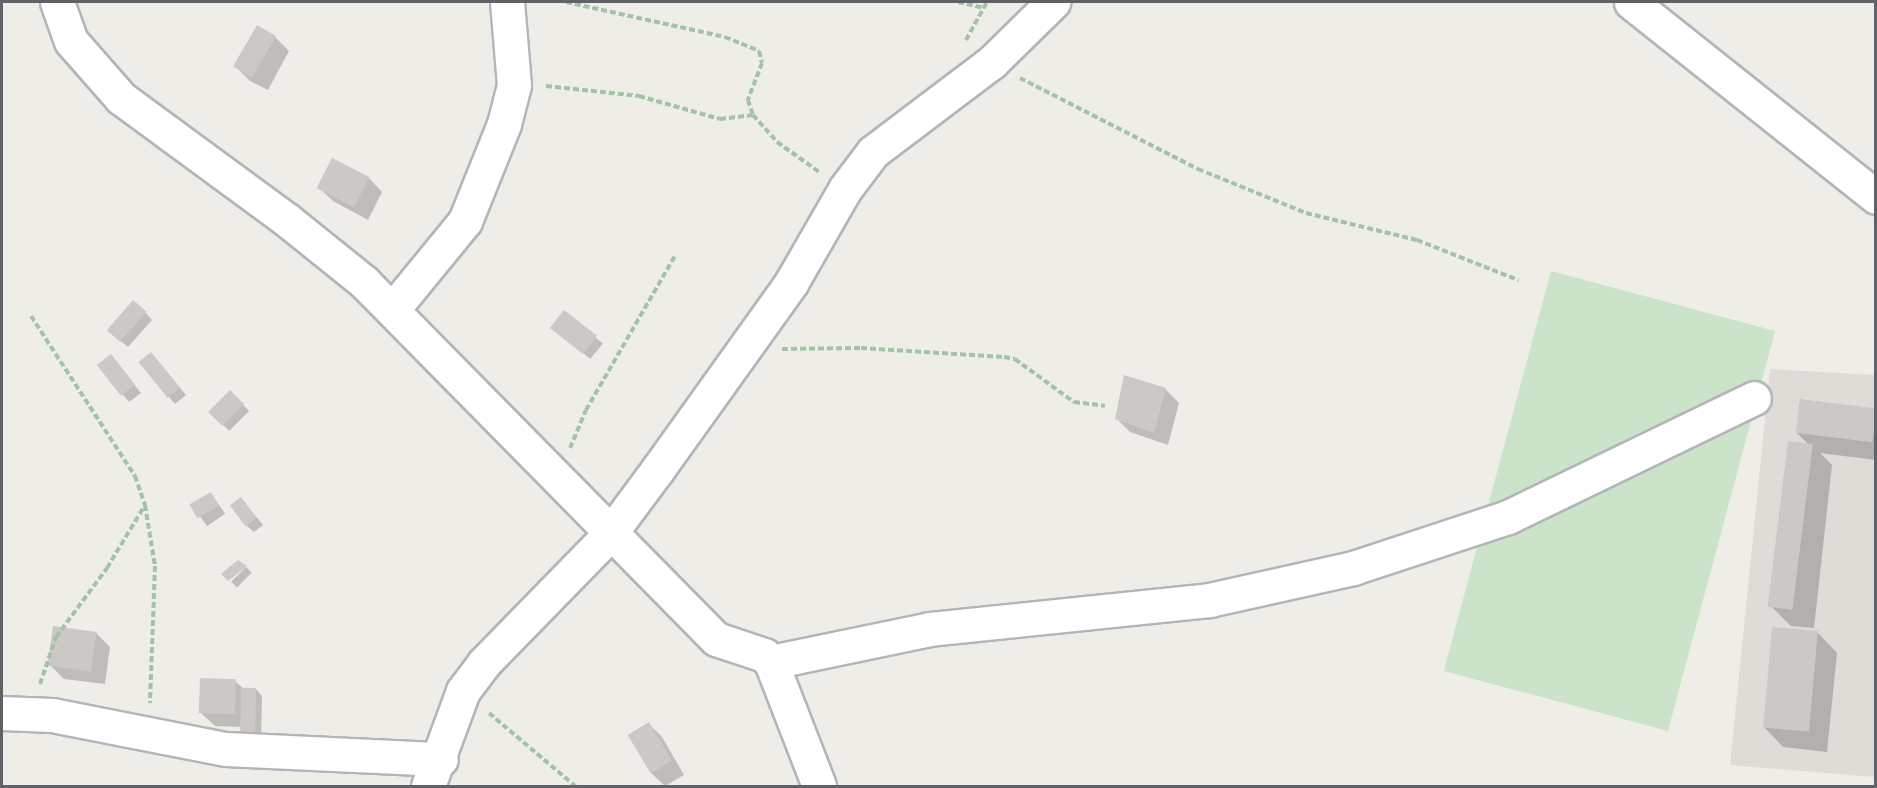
<!DOCTYPE html>
<style>
body{margin:0}
#map{position:relative;width:1877px;height:788px;overflow:hidden;background:#efede8;font-family:Cabin,sans-serif}
div>[style]{position:absolute}
.education>*{inset:0;background:#dfdcd7}
.green>*{inset:0;background:#cbe3c8;transform-origin:0 0}
.shadow>*{inset:0;background:#0003;transform-origin:0 0}
.building>*{inset:0;background:#cbc8c5;transform-origin:0 0}
.path>*{height:4px;margin-top:-2px;transform-origin:0;background:repeating-linear-gradient(90deg,#a2c3a8 0 6px,transparent 0 9px)}
.roads{filter:drop-shadow(2px 0 #b3b5b8) drop-shadow(-2px 0 #b3b5b8) drop-shadow(0 2px #b3b5b8) drop-shadow(0 -2px #b3b5b8)}
.minor>*{height:33px;margin:-16.5px;padding:0 16.5px;transform-origin:16.5px;border-radius:16.5px;background:#fff}
span{translate:-50% -50%;white-space:nowrap;text-align:center;line-height:1.15;-webkit-text-stroke:5px #fff;paint-order:stroke}
.frame{position:absolute;inset:0;border:3px solid #5f6366;pointer-events:none}
</style>
<div id="map">
<div class="education">
<div style="clip-path:polygon(1770px 369px,1875px 375px,1875px 777px,1730px 765px)"></div>
</div>
<div class="green">
<div style="left:1551px;top:271px;width:232px;height:414px;rotate:15deg"></div>
</div>
<div class="shadow">
<div style="clip-path:polygon(275px 37px,289px 51px,268px 90px,250px 81px,237px 68px)"></div>
<div style="clip-path:polygon(369px 178px,382px 192px,368px 220px,333px 201px,319px 188px)"></div>
<div style="left:564px;top:312px;width:50px;height:20px;rotate:39deg"></div>
<div style="clip-path:polygon(146px 313px,152px 320px,128px 347px,115px 336px)"></div>
<div style="clip-path:polygon(157px 360px,186px 395px,175px 404px,140px 362px)"></div>
<div style="clip-path:polygon(117px 363px,141px 393px,129px 402px,99px 366px)"></div>
<div style="clip-path:polygon(1165px 389px,1179px 403px,1168px 445px,1130px 432px,1117px 419px)"></div>
<div style="left:230px;top:392px;width:27px;height:28px;rotate:45deg"></div>
<div style="clip-path:polygon(1876px 410px,1876px 460px,1820px 453px,1832px 465px,1814px 628px,1791px 626px,1771px 606px,1809px 445px,1797px 433px)"></div>
<div style="left:211px;top:494px;width:24px;height:22px;rotate:54deg"></div>
<div style="clip-path:polygon(241px 499px,263px 525px,254px 532px,247px 526px)"></div>
<div style="left:246px;top:567px;width:8px;height:21px;rotate:45deg"></div>
<div style="clip-path:polygon(96px 633px,110px 647px,105px 684px,64px 679px,50px 665px)"></div>
<div style="clip-path:polygon(1818px 633px,1837px 653px,1827px 752px,1783px 747px,1764px 727px)"></div>
<div style="clip-path:polygon(235px 681px,247px 692px,256px 689px,262px 696px,261px 742px,242px 727px,215px 726px,201px 713px)"></div>
<div style="clip-path:polygon(649px 724px,662px 737px,684px 775px,665px 786px,651px 773px)"></div>
</div>
<div class="building">
<div style="left:257px;top:25px;width:22px;height:48px;rotate:30deg"></div>
<div style="left:332px;top:158px;width:42px;height:34px;rotate:27deg"></div>
<div style="left:133px;top:300px;width:18px;height:40px;rotate:41deg"></div>
<div style="left:564px;top:310px;width:42px;height:23px;rotate:38deg"></div>
<div style="left:151px;top:352px;width:46px;height:16px;rotate:51deg"></div>
<div style="left:111px;top:354px;width:39px;height:18px;rotate:52deg"></div>
<div style="clip-path:polygon(1124px 375px,1166px 388px,1154px 433px,1115px 419px)"></div>
<div style="left:230px;top:390px;width:20px;height:31px;rotate:45deg"></div>
<div style="left:1800px;top:399px;width:77px;height:34px;rotate:7deg"></div>
<div style="left:1788px;top:441px;width:25px;height:167px;rotate:7deg"></div>
<div style="left:211px;top:492px;width:16px;height:25px;rotate:60deg"></div>
<div style="left:241px;top:497px;width:26px;height:14px;rotate:53deg"></div>
<div style="clip-path:polygon(238px 560px,247px 566px,228px 581px,221px 574px)"></div>
<div style="left:53px;top:626px;width:44px;height:40px;rotate:8deg"></div>
<div style="left:1772px;top:627px;width:46px;height:101px;rotate:5deg"></div>
<div style="left:200px;top:678px;width:36px;height:35px;rotate:2deg"></div>
<div style="left:256px;top:688px;width:48px;height:15px;rotate:91deg"></div>
<div style="left:649px;top:722px;width:45px;height:25px;rotate:59deg"></div>
</div>
<div class="path">
<div style="left:566px;top:2px;width:163px;rotate:12.4deg"></div>
<div style="left:725px;top:37px;width:37px;rotate:22deg"></div>
<div style="left:759px;top:51px;width:12px;rotate:76deg"></div>
<div style="left:762px;top:63px;width:40px;rotate:111deg"></div>
<div style="left:748px;top:100px;width:16px;rotate:72deg"></div>
<div style="left:753px;top:115px;width:36px;rotate:48deg"></div>
<div style="left:777px;top:142px;width:52px;rotate:35.5deg"></div>
<div style="left:958px;top:2px;width:27px;rotate:13deg"></div>
<div style="left:966px;top:40px;width:43px;rotate:-61.1deg"></div>
<div style="left:1020px;top:78px;width:200px;rotate:27.1deg"></div>
<div style="left:1198px;top:169px;width:117px;rotate:22.2deg"></div>
<div style="left:1306px;top:213px;width:114px;rotate:13.7deg"></div>
<div style="left:1417px;top:240px;width:109px;rotate:21.6deg"></div>
<div style="left:546px;top:86px;width:94px;rotate:6.1deg"></div>
<div style="left:639px;top:96px;width:84px;rotate:15.9deg"></div>
<div style="left:720px;top:119px;width:33px;rotate:-7deg"></div>
<div style="left:31px;top:316px;width:191px;rotate:57deg"></div>
<div style="left:135px;top:476px;width:31px;rotate:71deg"></div>
<div style="left:145px;top:505px;width:62px;rotate:80.7deg"></div>
<div style="left:155px;top:566px;width:137px;rotate:92.1deg"></div>
<div style="left:782px;top:349px;width:79px;rotate:-0.7deg"></div>
<div style="left:861px;top:348px;width:143px;rotate:3.6deg"></div>
<div style="left:1004px;top:357px;width:11px;rotate:10deg"></div>
<div style="left:1015px;top:359px;width:73px;rotate:36.1deg"></div>
<div style="left:1074px;top:402px;width:31px;rotate:7deg"></div>
<div style="left:570px;top:448px;width:41px;rotate:-67.2deg"></div>
<div style="left:586px;top:410px;width:180px;rotate:-60deg"></div>
<div style="left:40px;top:684px;width:50px;rotate:-71.2deg"></div>
<div style="left:56px;top:637px;width:86px;rotate:-53.5deg"></div>
<div style="left:107px;top:568px;width:74px;rotate:-58.9deg"></div>
<div style="left:489px;top:713px;width:113px;rotate:40.3deg"></div>
</div>
<div class="roads">
<div class="minor">
<div style="left:57px;top:2px;width:41px;rotate:70.3deg"></div>
<div style="left:71px;top:41px;width:76px;rotate:48.7deg"></div>
<div style="left:121px;top:98px;width:206px;rotate:36.3deg"></div>
<div style="left:287px;top:220px;width:99px;rotate:38.8deg"></div>
<div style="left:364px;top:282px;width:501px;rotate:45.4deg"></div>
<div style="left:716px;top:639px;width:51px;rotate:18.4deg"></div>
<div style="left:764px;top:655px;width:10px;rotate:45deg"></div>
<div style="left:771px;top:662px;width:133px;rotate:68.8deg"></div>
<div style="left:1631px;top:2px;width:313px;rotate:38.5deg"></div>
<div style="left:393px;top:309px;width:114px;rotate:-50.7deg"></div>
<div style="left:465px;top:221px;width:105px;rotate:-68.1deg"></div>
<div style="left:504px;top:124px;width:40px;rotate:-75.6deg"></div>
<div style="left:514px;top:85px;width:83px;rotate:-94.8deg"></div>
<div style="left:771px;top:662px;width:162px;rotate:-11.7deg"></div>
<div style="left:930px;top:629px;width:281px;rotate:-5.9deg"></div>
<div style="left:1209px;top:600px;width:148px;rotate:-12.5deg"></div>
<div style="left:1353px;top:568px;width:163px;rotate:-18.2deg"></div>
<div style="left:1508px;top:517px;width:273px;rotate:-25.8deg"></div>
<div style="left:2px;top:713px;width:50px;rotate:2.3deg"></div>
<div style="left:52px;top:715px;width:177px;rotate:11.1deg"></div>
<div style="left:226px;top:749px;width:215px;rotate:2.7deg"></div>
<div style="left:428px;top:786px;width:101px;rotate:-69.8deg"></div>
<div style="left:463px;top:691px;width:35px;rotate:-53deg"></div>
<div style="left:484px;top:663px;width:179px;rotate:-45.7deg"></div>
<div style="left:609px;top:535px;width:82px;rotate:-53.4deg"></div>
<div style="left:658px;top:469px;width:229px;rotate:-54.4deg"></div>
<div style="left:791px;top:283px;width:108px;rotate:-60.1deg"></div>
<div style="left:845px;top:189px;width:46px;rotate:-52.9deg"></div>
<div style="left:873px;top:152px;width:149px;rotate:-37.1deg"></div>
<div style="left:992px;top:62px;width:86px;rotate:-44.5deg"></div>
</div>
</div>
<div class="frame"></div>
</div>
